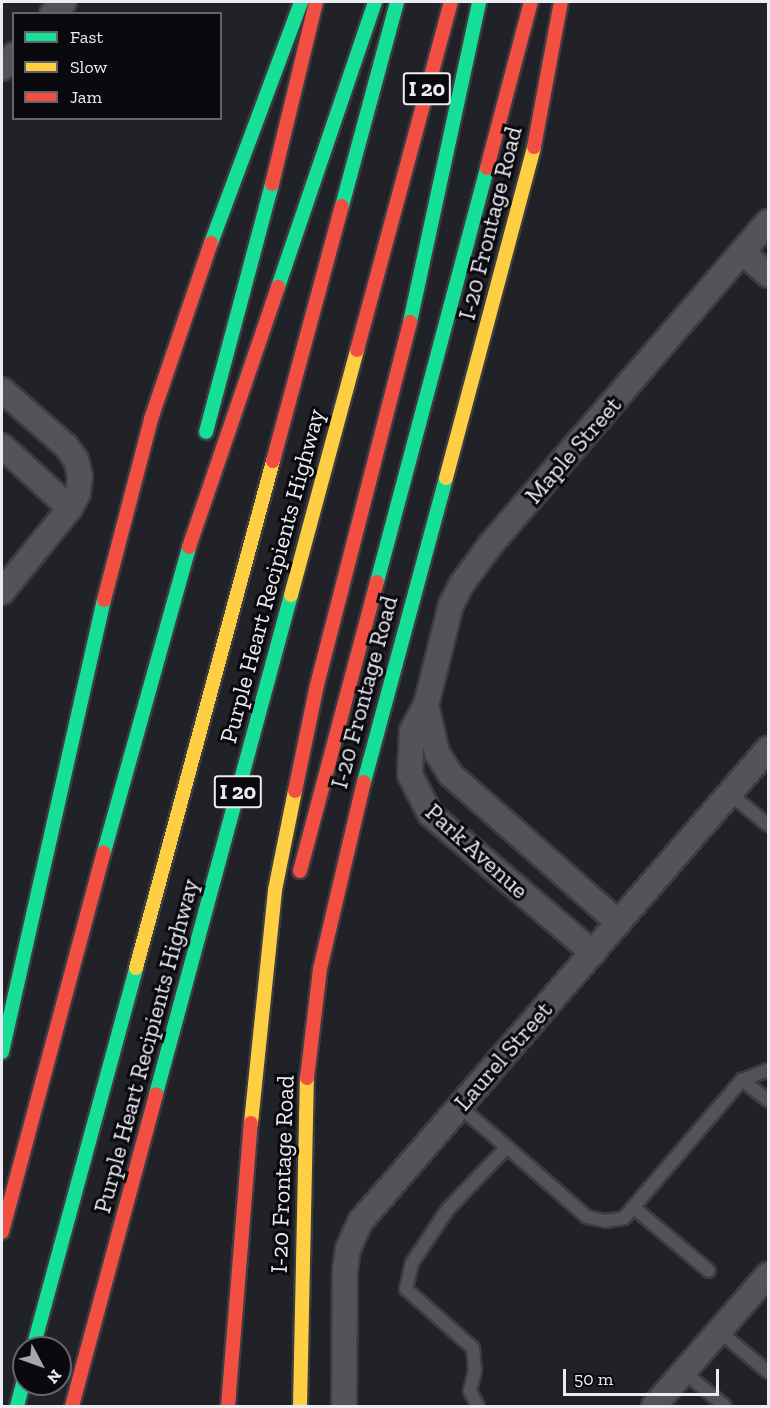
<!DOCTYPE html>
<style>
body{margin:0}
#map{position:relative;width:770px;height:1408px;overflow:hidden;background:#212128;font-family:"Zilla Slab",serif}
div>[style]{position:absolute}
.roads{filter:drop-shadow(2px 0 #3c3c41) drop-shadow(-2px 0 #3c3c41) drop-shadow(0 2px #3c3c41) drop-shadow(0 -2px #3c3c41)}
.lane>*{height:12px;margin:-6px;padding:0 6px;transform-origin:6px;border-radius:6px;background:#535358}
.street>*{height:24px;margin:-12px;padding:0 12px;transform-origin:12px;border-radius:12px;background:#535358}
.fast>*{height:14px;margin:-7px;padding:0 7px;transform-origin:7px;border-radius:7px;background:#16e098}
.slow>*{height:14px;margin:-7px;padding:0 7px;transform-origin:7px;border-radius:7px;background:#ffcf43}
.jam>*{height:14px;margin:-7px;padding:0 7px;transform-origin:7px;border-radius:7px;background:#f24e42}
span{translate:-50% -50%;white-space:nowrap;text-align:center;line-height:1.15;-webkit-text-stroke:6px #09090e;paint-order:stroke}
.shield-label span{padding:2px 4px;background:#09090e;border:2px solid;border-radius:4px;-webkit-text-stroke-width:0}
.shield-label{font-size:22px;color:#ececf5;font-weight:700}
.street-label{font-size:24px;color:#ececf5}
.frame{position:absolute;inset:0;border:3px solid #ececf5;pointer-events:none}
.legend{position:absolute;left:12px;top:12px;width:210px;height:108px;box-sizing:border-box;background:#09090e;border:2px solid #64646a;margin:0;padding:8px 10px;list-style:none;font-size:18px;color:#ececf5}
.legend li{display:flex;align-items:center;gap:12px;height:30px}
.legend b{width:30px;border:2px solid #64646a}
.north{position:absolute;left:12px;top:1336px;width:60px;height:60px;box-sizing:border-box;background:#09090e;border:2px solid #64646a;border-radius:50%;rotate:131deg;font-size:16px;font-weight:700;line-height:24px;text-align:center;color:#ececf5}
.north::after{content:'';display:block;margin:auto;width:21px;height:27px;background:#a5a5ad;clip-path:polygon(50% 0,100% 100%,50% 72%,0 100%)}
.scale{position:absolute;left:563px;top:1369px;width:156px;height:27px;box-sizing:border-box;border:3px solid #ececf5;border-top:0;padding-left:8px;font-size:18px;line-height:21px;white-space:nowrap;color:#ececf5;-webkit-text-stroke:4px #09090e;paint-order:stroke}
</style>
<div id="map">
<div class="roads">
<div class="lane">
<div style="left:730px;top:794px;width:49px;rotate:39.2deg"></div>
<div style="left:742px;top:1080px;width:33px;rotate:38deg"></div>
<div style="left:460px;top:1107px;width:62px;rotate:40.4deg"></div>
<div style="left:633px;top:1207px;width:99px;rotate:40.1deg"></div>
<div style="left:719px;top:1331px;width:64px;rotate:39.9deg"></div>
<div style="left:684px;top:1372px;width:53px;rotate:39.7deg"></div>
<div style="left:478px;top:1406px;width:17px;rotate:-118deg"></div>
<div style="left:470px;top:1391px;width:21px;rotate:-76deg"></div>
<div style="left:475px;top:1371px;width:23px;rotate:-95deg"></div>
<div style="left:473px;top:1348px;width:89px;rotate:-138.6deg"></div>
<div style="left:406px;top:1289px;width:27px;rotate:-77deg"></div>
<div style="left:412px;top:1263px;width:65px;rotate:-56.3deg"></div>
<div style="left:448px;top:1209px;width:86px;rotate:-46.4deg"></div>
<div style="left:507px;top:1147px;width:106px;rotate:41.2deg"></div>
<div style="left:587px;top:1217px;width:19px;rotate:12deg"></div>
<div style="left:606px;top:1221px;width:18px;rotate:-9deg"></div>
<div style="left:624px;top:1218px;width:182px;rotate:-49.5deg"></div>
<div style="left:742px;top:1080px;width:28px;rotate:-21deg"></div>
</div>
<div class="street">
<div style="left:52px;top:14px;width:17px;rotate:-45deg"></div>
<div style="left:2px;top:68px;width:18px;rotate:-47deg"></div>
<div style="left:743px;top:253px;width:33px;rotate:41deg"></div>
<div style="left:2px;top:390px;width:85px;rotate:41.2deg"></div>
<div style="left:66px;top:446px;width:17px;rotate:54deg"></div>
<div style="left:76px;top:460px;width:16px;rotate:76deg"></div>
<div style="left:80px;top:476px;width:17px;rotate:97deg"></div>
<div style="left:78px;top:493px;width:17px;rotate:118deg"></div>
<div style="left:70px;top:508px;width:108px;rotate:129deg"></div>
<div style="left:2px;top:446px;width:92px;rotate:42.4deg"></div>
<div style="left:426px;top:705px;width:49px;rotate:77.1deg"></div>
<div style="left:437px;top:753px;width:25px;rotate:58deg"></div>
<div style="left:450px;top:774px;width:225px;rotate:41.4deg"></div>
<div style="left:593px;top:953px;width:214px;rotate:-139.5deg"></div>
<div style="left:430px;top:814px;width:44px;rotate:-117.1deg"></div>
<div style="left:410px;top:775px;width:44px;rotate:-87.4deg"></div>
<div style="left:412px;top:731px;width:30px;rotate:-62deg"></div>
<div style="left:426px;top:705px;width:103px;rotate:-76deg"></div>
<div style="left:451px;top:605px;width:22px;rotate:-63deg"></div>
<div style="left:461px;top:585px;width:51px;rotate:-53.8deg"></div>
<div style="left:491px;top:544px;width:425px;rotate:-49.3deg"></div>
<div style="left:344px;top:1406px;width:136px;rotate:-89.6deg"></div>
<div style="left:345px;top:1270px;width:21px;rotate:-82deg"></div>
<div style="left:348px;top:1249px;width:30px;rotate:-66deg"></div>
<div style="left:360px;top:1222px;width:625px;rotate:-49.22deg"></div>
<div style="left:654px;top:1406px;width:174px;rotate:-49deg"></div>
</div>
<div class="fast">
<div style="left:342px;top:206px;width:211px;rotate:-74.9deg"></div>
<div style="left:211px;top:243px;width:257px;rotate:-69.5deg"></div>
<div style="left:278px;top:287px;width:301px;rotate:-71.2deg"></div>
<div style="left:410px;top:322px;width:327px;rotate:-77.8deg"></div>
<div style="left:206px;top:432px;width:257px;rotate:-75.1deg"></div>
<div style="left:377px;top:582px;width:428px;rotate:-75.1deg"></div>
<div style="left:364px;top:782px;width:315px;rotate:-74.9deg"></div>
<div style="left:104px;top:852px;width:317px;rotate:-74.4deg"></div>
<div style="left:2px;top:1052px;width:463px;rotate:-77.3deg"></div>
<div style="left:156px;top:1094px;width:517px;rotate:-74.86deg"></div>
<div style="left:33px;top:1348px;width:394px;rotate:-74.8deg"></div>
<div style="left:17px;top:1406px;width:27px;rotate:-75deg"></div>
</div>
<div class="slow">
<div style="left:446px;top:478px;width:342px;rotate:-75.1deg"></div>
<div style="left:291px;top:595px;width:254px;rotate:-74.9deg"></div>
<div style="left:136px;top:968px;width:525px;rotate:-74.88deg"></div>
<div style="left:251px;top:1123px;width:234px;rotate:-84.1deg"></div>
<div style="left:275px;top:890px;width:101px;rotate:-78.6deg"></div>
<div style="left:300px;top:1406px;width:328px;rotate:-88.8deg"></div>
</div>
<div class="jam">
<div style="left:534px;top:147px;width:147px;rotate:-79.5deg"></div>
<div style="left:487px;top:168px;width:172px;rotate:-75.2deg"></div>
<div style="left:272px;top:184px;width:187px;rotate:-76.4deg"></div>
<div style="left:357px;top:350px;width:360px;rotate:-74.9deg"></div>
<div style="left:273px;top:461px;width:264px;rotate:-74.9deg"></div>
<div style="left:189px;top:547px;width:275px;rotate:-71.1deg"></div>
<div style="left:104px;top:600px;width:187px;rotate:-75.4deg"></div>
<div style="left:151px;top:419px;width:186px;rotate:-71.2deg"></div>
<div style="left:295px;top:791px;width:108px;rotate:-78.3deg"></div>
<div style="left:317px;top:685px;width:375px;rotate:-75.6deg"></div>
<div style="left:300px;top:871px;width:299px;rotate:-75.1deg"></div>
<div style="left:307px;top:1078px;width:110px;rotate:-83.2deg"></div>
<div style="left:320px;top:969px;width:192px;rotate:-76.8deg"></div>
<div style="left:2px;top:1232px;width:393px;rotate:-75deg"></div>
<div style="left:72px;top:1406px;width:323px;rotate:-74.9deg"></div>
<div style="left:228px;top:1406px;width:284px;rotate:-85.4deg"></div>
</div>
</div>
<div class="shield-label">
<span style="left:427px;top:89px">I 20</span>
<span style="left:238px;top:792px">I 20</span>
</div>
<div class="street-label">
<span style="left:490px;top:223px;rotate:-76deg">I-20 Frontage Road</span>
<span style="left:573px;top:450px;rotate:-49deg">Maple Street</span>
<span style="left:272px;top:576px;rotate:-75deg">Purple Heart Recipients Highway</span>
<span style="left:364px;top:692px;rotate:-75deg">I-20 Frontage Road</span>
<span style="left:477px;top:851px;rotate:42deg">Park Avenue</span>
<span style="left:146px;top:1046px;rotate:-75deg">Purple Heart Recipients Highway</span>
<span style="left:503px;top:1056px;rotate:-49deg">Laurel Street</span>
<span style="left:282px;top:1174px;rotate:-88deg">I-20 Frontage Road</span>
</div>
<div class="frame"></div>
<ul class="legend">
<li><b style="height:8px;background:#16e098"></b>Fast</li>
<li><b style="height:8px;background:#ffcf43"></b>Slow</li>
<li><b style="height:8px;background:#f24e42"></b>Jam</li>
</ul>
<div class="north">N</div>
<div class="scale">50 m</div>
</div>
